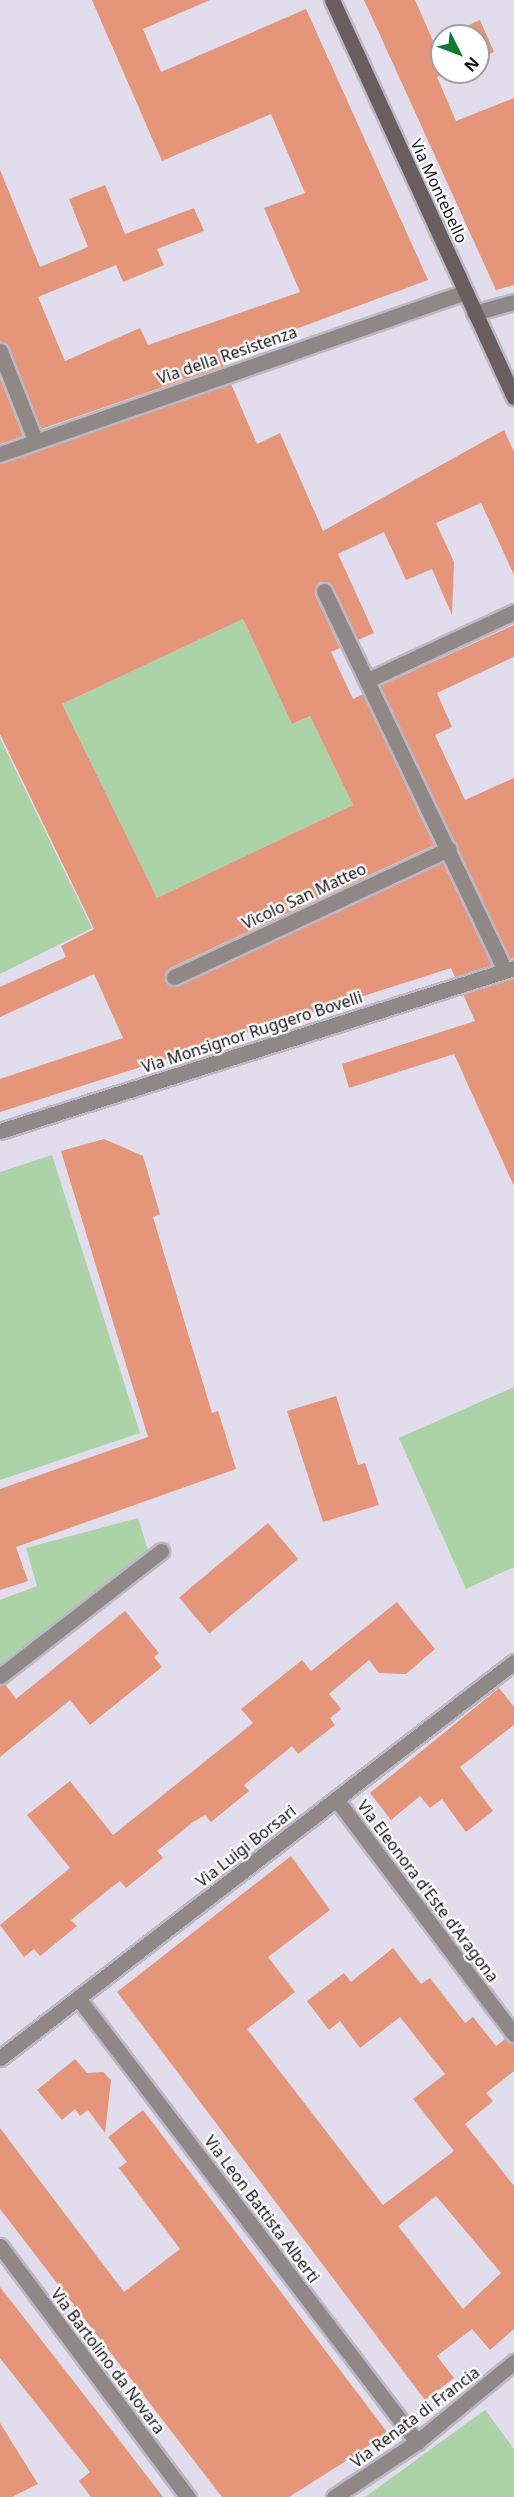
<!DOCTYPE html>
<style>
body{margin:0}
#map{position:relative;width:514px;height:2497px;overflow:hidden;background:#e1ddec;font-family:"Noto Sans",sans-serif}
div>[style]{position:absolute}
.green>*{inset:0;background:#acd2a8}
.building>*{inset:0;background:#e4957a;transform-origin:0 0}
.roads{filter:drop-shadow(2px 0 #bcb8c5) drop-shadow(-2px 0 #bcb8c5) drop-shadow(0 2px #bcb8c5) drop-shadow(0 -2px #bcb8c5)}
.street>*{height:15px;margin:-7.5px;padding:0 7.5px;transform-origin:7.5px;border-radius:7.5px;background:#8f8887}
.secondary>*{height:15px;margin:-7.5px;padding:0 7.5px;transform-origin:7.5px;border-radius:7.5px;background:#695e5d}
span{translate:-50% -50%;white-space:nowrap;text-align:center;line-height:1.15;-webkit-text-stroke:4.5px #fff;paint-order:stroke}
.street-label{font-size:16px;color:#111015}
.north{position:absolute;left:430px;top:24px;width:60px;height:60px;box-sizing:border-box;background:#fff;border:2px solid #a09fa1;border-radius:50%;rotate:132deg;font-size:16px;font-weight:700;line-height:24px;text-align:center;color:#111015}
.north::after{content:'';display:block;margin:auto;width:21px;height:27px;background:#0f7c32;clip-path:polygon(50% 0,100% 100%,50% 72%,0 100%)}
</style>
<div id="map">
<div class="green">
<div style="clip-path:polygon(243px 619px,292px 724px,310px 716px,353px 805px,157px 898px,62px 704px)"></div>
<div style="clip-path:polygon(0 738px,92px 928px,0 974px)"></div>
<div style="clip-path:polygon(52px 1155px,140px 1433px,0 1480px,0 1172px)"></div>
<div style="clip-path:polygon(514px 1387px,514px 1567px,466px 1589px,399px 1438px)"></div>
<div style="clip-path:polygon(138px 1518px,148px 1550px,0 1664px,0 1600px,37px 1586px,26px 1548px)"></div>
<div style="clip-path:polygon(485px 2410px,514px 2449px,514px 2497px,365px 2497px)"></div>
</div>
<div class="building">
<div style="clip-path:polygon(92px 0,210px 0,143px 29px,161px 72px,306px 9px,428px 280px,220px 357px,224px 366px,41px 429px,9px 347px,0 341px,0 170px,40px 267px,88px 247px,69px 199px,105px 185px,125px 234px,194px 208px,204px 231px,157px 249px,164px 265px,123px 282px,116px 265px,38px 297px,65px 361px,140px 328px,148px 345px,300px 292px,264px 208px,305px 193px,271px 114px,162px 161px)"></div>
<div style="clip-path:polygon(364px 0,415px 0,433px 41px,442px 37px,442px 72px,449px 72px,437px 77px,456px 121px,514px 98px,514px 285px,496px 290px)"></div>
<div style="clip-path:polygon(480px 20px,494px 52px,478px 59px,478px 36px,444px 36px)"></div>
<div style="clip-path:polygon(0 378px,23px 436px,0 444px)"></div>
<div style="clip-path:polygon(evenodd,231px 384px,257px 444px,280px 433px,323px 531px,504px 430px,514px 452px,514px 575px,481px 503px,436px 523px,454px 562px,452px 615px,432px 569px,406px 580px,384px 532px,338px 554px,374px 633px,358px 640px,333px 587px,329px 583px,320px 582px,316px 586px,315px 595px,340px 648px,331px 652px,353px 699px,363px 694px,434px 845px,170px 968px,166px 972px,165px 981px,169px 985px,178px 986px,443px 863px,492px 965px,455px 977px,451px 968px,0 1112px,0 1079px,123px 1038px,94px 974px,0 1017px,0 987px,66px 957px,61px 946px,94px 929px,0 734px,0 464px,231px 384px,243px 619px,292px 724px,310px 716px,353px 805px,157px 898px,62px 704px,243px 619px)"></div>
<div style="clip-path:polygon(514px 625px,514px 657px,437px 693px,452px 727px,435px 735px,465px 800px,514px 778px,514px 958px,510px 959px,380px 686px)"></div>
<div style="clip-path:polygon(514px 978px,514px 1186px,454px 1054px,349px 1088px,342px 1064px,475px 1021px,463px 994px)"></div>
<div style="clip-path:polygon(104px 1139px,143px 1156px,160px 1214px,153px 1217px,212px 1413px,218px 1411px,236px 1469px,16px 1547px,28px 1581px,0 1590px,0 1489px,148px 1437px,61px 1151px)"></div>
<div style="clip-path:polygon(336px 1396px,358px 1465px,365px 1463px,379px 1505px,323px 1522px,287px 1411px)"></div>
<div style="left:268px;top:1523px;width:47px;height:116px;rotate:50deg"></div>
<div style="clip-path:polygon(397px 1602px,435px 1649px,406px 1674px,379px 1673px,369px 1660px,329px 1694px,341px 1709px,330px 1718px,335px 1725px,298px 1754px,292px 1746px,244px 1785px,249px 1791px,211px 1822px,205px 1815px,193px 1822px,157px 1851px,163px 1858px,126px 1888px,120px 1881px,108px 1890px,71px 1920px,77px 1926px,40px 1956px,34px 1949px,24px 1957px,0 1925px,70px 1868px,27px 1815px,70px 1781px,113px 1835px,253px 1723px,241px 1709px,302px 1660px,311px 1671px)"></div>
<div style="clip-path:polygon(125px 1611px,159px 1653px,154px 1657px,162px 1667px,90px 1725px,70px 1700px,0 1757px,0 1686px,5px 1684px,16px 1699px)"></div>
<div style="clip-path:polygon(499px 1688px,514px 1707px,514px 1725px,460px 1767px,493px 1811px,466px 1832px,442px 1799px,430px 1808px,420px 1796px,391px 1820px,370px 1793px)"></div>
<div style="clip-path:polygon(evenodd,291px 1856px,330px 1910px,268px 1957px,295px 1992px,247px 2029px,383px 2205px,454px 2151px,413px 2099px,445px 2074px,400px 2017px,360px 2048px,340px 2021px,329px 2030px,307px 2001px,344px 1973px,351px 1982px,393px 1948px,421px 1984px,430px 1978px,465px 2023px,473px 2017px,496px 2046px,505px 2039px,514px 2044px,514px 2071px,486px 2093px,493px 2101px,465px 2124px,514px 2186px,514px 2329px,490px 2350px,472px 2329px,437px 2356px,454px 2378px,425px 2400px,117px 1992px,291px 1856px,436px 2196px,501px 2273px,463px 2309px,398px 2226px,436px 2196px)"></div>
<div style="clip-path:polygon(75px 2059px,87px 2073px,103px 2072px,111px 2080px,105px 2133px,88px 2110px,80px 2116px,75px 2109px,62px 2120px,37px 2090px)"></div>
<div style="clip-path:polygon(143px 2110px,387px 2432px,357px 2454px,289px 2497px,222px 2497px,0 2209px,0 2128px,124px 2292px,180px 2249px,119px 2168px,127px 2162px,108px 2137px)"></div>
<div style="clip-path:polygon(0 2287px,113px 2432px,163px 2497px,91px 2497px,79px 2481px,90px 2472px,0 2358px)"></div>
<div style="clip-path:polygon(0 2423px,38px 2484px,12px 2497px,0 2497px)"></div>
</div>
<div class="roads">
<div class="street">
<div style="left:474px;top:313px;width:41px;rotate:-15.4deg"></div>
<div style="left:0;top:351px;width:96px;rotate:68.5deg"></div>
<div style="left:0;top:454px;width:493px;rotate:-19.2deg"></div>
<div style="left:324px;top:591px;width:420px;rotate:64.5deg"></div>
<div style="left:368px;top:680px;width:161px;rotate:-25deg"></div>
<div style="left:174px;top:977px;width:303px;rotate:-25deg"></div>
<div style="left:0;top:1131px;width:539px;rotate:-17.59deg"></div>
<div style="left:0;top:1676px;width:204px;rotate:-37.8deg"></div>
<div style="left:336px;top:1799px;width:295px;rotate:52.9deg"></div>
<div style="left:78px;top:1998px;width:559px;rotate:52.64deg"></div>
<div style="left:0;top:2058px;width:649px;rotate:-37.61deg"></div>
<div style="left:0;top:2246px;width:314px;rotate:53.2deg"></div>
<div style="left:334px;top:2497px;width:100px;rotate:-33.5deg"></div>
<div style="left:417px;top:2442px;width:126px;rotate:-39.5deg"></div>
</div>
<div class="secondary">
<div style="left:332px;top:0;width:437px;rotate:65.4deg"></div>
</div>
</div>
<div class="street-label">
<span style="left:439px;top:191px;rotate:65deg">Via Montebello</span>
<span style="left:227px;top:355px;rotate:-19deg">Via della Resistenza</span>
<span style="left:304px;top:896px;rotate:-25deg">Vicolo San Matteo</span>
<span style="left:252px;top:1032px;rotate:-18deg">Via Monsignor Ruggero Bovelli</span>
<span style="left:246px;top:1846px;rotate:-38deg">Via Luigi Borsari</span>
<span style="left:428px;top:1891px;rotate:53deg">Via Eleonora d'Este d'Aragona</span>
<span style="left:262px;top:2209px;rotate:53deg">Via Leon Battista Alberti</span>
<span style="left:108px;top:2361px;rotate:53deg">Via Bartolino da Novara</span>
<span style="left:415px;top:2417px;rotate:-37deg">Via Renata di Francia</span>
</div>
<div class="north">N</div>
</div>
